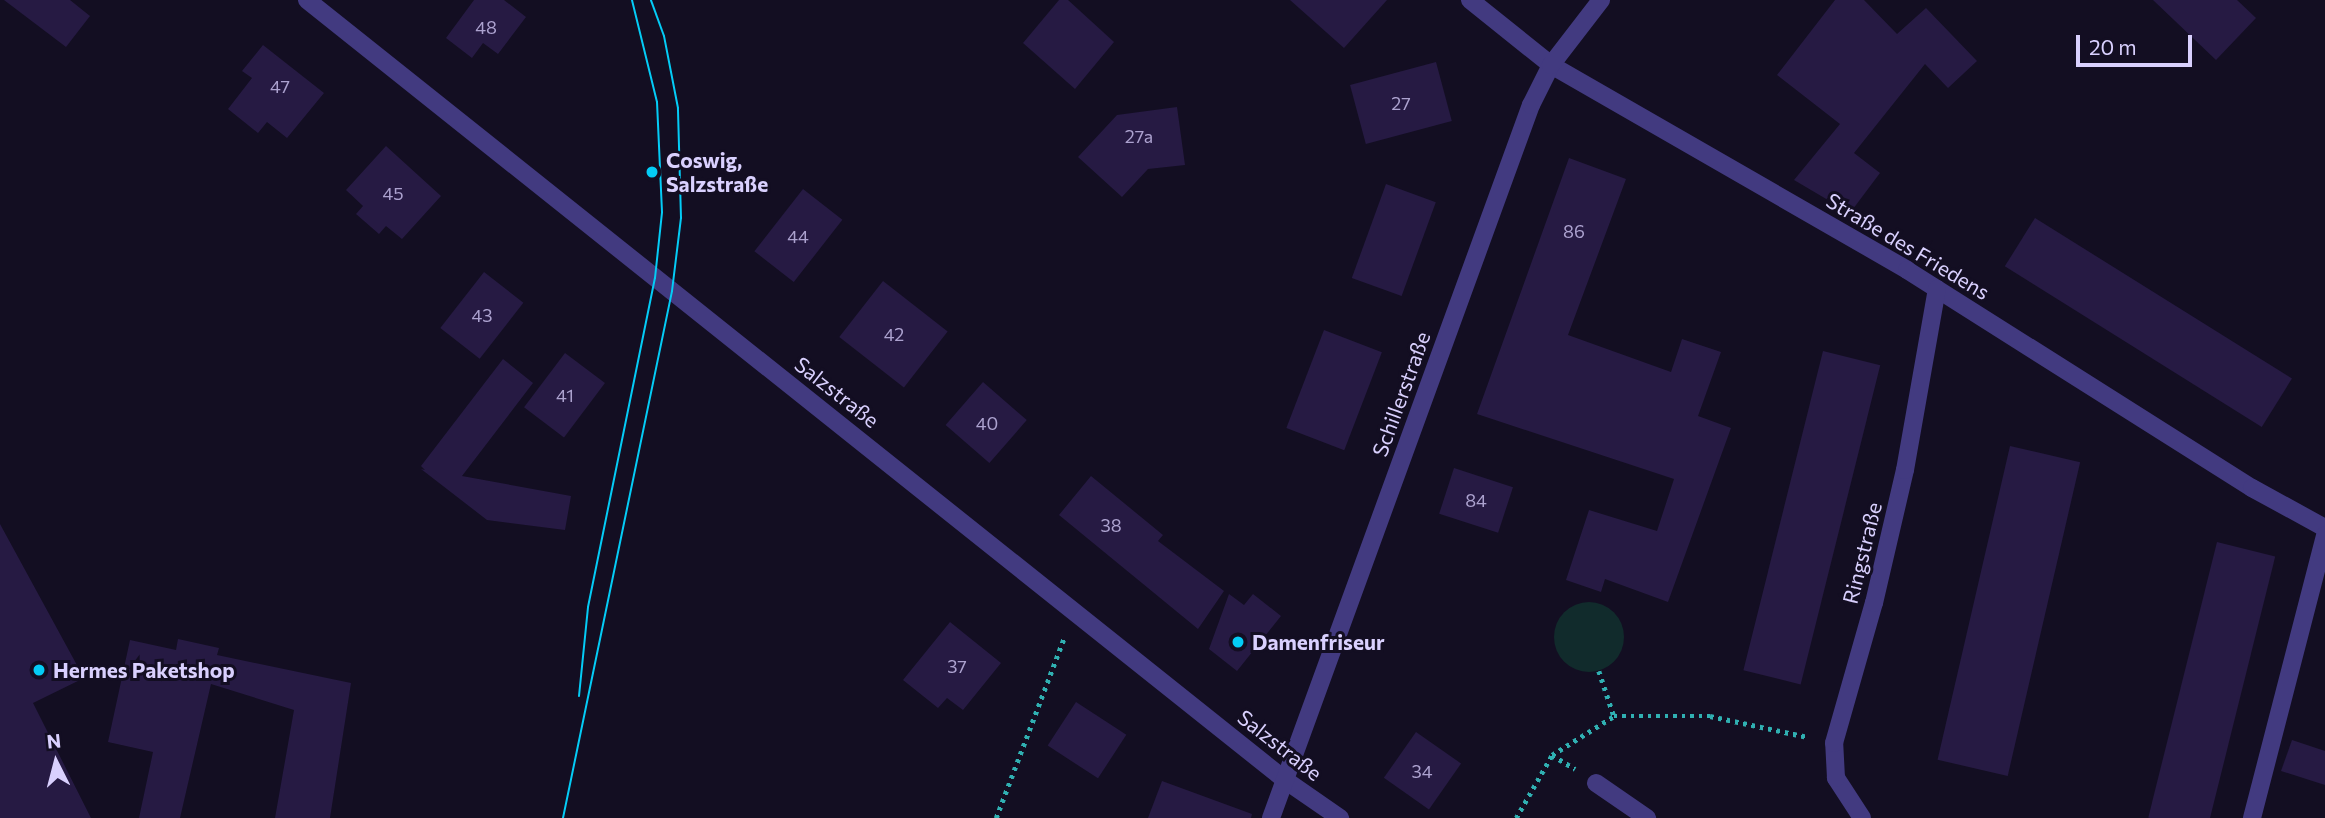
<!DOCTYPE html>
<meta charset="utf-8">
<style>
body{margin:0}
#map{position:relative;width:2325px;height:818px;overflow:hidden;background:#130e22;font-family:Commissioner,sans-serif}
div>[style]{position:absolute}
.green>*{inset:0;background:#112b2c}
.round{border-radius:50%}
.building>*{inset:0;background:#261a43;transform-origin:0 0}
.path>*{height:4.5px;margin-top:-2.25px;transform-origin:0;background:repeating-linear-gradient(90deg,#30b0b2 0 3.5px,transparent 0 8.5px)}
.minor>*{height:18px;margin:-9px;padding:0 9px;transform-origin:9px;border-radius:9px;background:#423a80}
.tram>*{height:2px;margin:-1px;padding:0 1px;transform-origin:1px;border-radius:1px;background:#04ccf6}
.dots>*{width:19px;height:19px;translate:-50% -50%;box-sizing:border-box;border:4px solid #130e22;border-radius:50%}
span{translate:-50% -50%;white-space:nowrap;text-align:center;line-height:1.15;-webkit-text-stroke:6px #130e22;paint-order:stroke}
.number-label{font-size:18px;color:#aca2cf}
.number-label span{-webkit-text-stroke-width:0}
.poi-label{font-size:21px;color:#d9d0fe;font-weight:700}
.left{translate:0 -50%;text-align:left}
.street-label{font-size:21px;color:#d9d0fe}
.north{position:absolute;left:21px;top:727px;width:70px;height:70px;-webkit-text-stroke:5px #130e22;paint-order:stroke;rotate:354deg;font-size:19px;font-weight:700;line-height:28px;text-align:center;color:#d9d0fe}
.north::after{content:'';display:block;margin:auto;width:24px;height:32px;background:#d9d0fe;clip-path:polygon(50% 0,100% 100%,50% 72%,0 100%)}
.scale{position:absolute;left:2076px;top:35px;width:116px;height:32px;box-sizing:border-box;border:4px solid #d9d0fe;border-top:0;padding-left:9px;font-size:21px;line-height:24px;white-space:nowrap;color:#d9d0fe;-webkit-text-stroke:5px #130e22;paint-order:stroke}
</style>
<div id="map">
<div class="green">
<div class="round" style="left:1554px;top:602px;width:70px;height:70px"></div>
</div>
<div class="building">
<div style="clip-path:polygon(4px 0,70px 0,90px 16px,66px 47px)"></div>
<div style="clip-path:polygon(474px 0,504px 0,526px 17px,498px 54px,483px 43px,472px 58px,446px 38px)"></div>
<div style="clip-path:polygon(1059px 0,1068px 0,1114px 42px,1075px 89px,1023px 43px)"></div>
<div style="clip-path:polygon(1290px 0,1387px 0,1344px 48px)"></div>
<div style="clip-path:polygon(1835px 0,1864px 0,1897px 34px,1926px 8px,1977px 61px,1948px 88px,1925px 64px,1854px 153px,1880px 173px,1850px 213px,1794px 180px,1840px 124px,1777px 75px)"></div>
<div style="clip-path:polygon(2153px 0,2237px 0,2256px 18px,2216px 60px)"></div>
<div style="clip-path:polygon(263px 45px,324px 93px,287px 138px,267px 122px,258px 133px,228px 109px,252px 78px,242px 71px)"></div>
<div style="left:1436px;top:62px;width:61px;height:89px;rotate:75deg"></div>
<div style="clip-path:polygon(1177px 107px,1185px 165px,1148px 169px,1122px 197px,1078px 157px,1117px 115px)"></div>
<div style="clip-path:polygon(386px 146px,441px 196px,402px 239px,386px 226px,379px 234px,356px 214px,363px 206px,346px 190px)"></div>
<div style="clip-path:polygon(1569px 158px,1626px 179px,1568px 335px,1671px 372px,1682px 339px,1721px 352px,1698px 416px,1731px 428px,1668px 602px,1605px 579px,1601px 592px,1566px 580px,1589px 510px,1657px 531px,1674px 479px,1477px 414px)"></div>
<div style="left:1386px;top:184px;width:53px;height:100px;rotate:20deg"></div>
<div style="left:803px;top:189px;width:50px;height:79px;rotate:38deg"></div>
<div style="left:2035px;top:218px;width:303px;height:57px;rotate:32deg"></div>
<div style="left:484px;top:272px;width:50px;height:71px;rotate:38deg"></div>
<div style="left:883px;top:281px;width:82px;height:71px;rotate:38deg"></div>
<div style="left:1324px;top:330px;width:62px;height:105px;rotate:21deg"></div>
<div style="left:1823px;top:351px;width:59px;height:329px;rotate:14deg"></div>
<div style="left:565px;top:353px;width:50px;height:68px;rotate:37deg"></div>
<div style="clip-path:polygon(503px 359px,533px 383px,462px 476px,571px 496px,565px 530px,487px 520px,421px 469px,425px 470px,421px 466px)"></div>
<div style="left:983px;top:382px;width:58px;height:57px;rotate:41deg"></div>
<div style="left:2010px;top:446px;width:72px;height:322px;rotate:13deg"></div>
<div style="left:1454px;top:468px;width:62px;height:48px;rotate:18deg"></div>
<div style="clip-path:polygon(1091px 476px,1163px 535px,1158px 541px,1224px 591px,1198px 629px,1059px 515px)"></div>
<div style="clip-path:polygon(0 524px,84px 678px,33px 703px,91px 818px,0 818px)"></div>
<div style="left:2217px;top:542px;width:60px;height:284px;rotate:14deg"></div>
<div style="clip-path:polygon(1229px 594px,1244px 605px,1253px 594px,1281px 616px,1237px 671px,1209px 649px)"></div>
<div style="clip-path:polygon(950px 622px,1001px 663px,963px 710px,947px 698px,938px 708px,903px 680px)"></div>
<div style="clip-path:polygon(178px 639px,219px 648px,217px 655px,351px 683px,330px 818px,275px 818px,294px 710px,211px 684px,180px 818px,139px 818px,153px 752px,108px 742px,130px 640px,176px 650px)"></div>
<div style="left:1076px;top:702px;width:60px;height:52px;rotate:33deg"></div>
<div style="left:1416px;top:732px;width:55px;height:56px;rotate:35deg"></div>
<div style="clip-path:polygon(2292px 740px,2325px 751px,2325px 785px,2281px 771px)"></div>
<div style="clip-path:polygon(1162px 781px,1252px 814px,1251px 818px,1148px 818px)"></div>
</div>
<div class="path">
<div style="left:1599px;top:671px;width:47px;rotate:71.6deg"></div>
<div style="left:1552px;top:755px;width:27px;rotate:31deg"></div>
<div style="left:996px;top:818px;width:192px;rotate:-69.3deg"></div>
<div style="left:1516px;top:818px;width:73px;rotate:-60.3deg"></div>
<div style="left:1552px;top:755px;width:73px;rotate:-32.2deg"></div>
<div style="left:1614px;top:716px;width:96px"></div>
<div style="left:1710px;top:716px;width:100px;rotate:12.1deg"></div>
</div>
<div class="minor">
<div style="left:307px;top:0;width:1251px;rotate:38.57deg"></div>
<div style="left:1285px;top:780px;width:67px;rotate:34.6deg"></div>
<div style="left:1470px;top:0;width:104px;rotate:38.7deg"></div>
<div style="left:1551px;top:65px;width:411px;rotate:29.9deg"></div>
<div style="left:1907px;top:270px;width:408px;rotate:32.3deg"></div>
<div style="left:2252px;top:488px;width:83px;rotate:28.7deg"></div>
<div style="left:1596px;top:783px;width:62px;rotate:34.5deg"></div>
<div style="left:1271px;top:818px;width:759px;rotate:-69.97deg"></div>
<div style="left:1531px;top:105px;width:45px;rotate:-63.4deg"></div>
<div style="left:1551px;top:65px;width:82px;rotate:-52.4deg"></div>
<div style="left:1862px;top:818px;width:48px;rotate:-123deg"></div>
<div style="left:1836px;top:778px;width:35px;rotate:-93deg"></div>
<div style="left:1834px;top:743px;width:146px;rotate:-74.1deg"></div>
<div style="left:1874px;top:603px;width:137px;rotate:-76.9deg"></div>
<div style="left:1905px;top:470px;width:184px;rotate:-80deg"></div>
<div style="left:2252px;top:818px;width:292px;rotate:-75.5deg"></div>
</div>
<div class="tram">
<div style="left:579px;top:696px;width:89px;rotate:-84.2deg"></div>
<div style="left:588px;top:607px;width:336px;rotate:-78.5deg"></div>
<div style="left:655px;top:278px;width:66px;rotate:-83.9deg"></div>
<div style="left:662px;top:212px;width:110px;rotate:-92.6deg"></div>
<div style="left:657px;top:102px;width:105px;rotate:-103.8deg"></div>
<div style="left:563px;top:818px;width:538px;rotate:-78.31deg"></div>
<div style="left:672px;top:291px;width:74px;rotate:-83deg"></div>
<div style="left:681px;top:218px;width:110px;rotate:-91.6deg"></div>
<div style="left:678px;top:108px;width:73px;rotate:-101deg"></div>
<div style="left:664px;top:36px;width:38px;rotate:-110deg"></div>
</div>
<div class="dots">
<div style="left:652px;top:172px;background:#04ccf6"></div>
<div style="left:1238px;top:642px;background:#04ccf6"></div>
<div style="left:39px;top:670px;background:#04ccf6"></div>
</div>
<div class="number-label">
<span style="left:486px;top:27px">48</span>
<span style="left:280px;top:86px">47</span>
<span style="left:1401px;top:103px">27</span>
<span style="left:1139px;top:136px">27a</span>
<span style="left:393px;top:193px">45</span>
<span style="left:1574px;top:231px">86</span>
<span style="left:798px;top:236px">44</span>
<span style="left:482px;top:315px">43</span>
<span style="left:894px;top:334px">42</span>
<span style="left:565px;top:395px">41</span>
<span style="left:987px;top:423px">40</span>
<span style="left:1476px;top:500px">84</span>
<span style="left:1111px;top:525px">38</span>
<span style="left:957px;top:666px">37</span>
<span style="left:1422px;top:771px">34</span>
</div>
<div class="poi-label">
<span class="left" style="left:666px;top:172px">Coswig,<br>Salzstraße</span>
<span class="left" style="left:1252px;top:642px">Damenfriseur</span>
<span class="left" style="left:53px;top:670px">Hermes Paketshop</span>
</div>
<div class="street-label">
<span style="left:1908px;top:246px;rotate:31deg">Straße des Friedens</span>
<span style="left:837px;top:392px;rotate:38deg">Salzstraße</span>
<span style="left:1401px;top:394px;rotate:-70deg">Schillerstraße</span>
<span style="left:1862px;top:553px;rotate:-76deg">Ringstraße</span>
<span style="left:1280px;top:745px;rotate:38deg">Salzstraße</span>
</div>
<div class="north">N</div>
<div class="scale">20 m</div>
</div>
